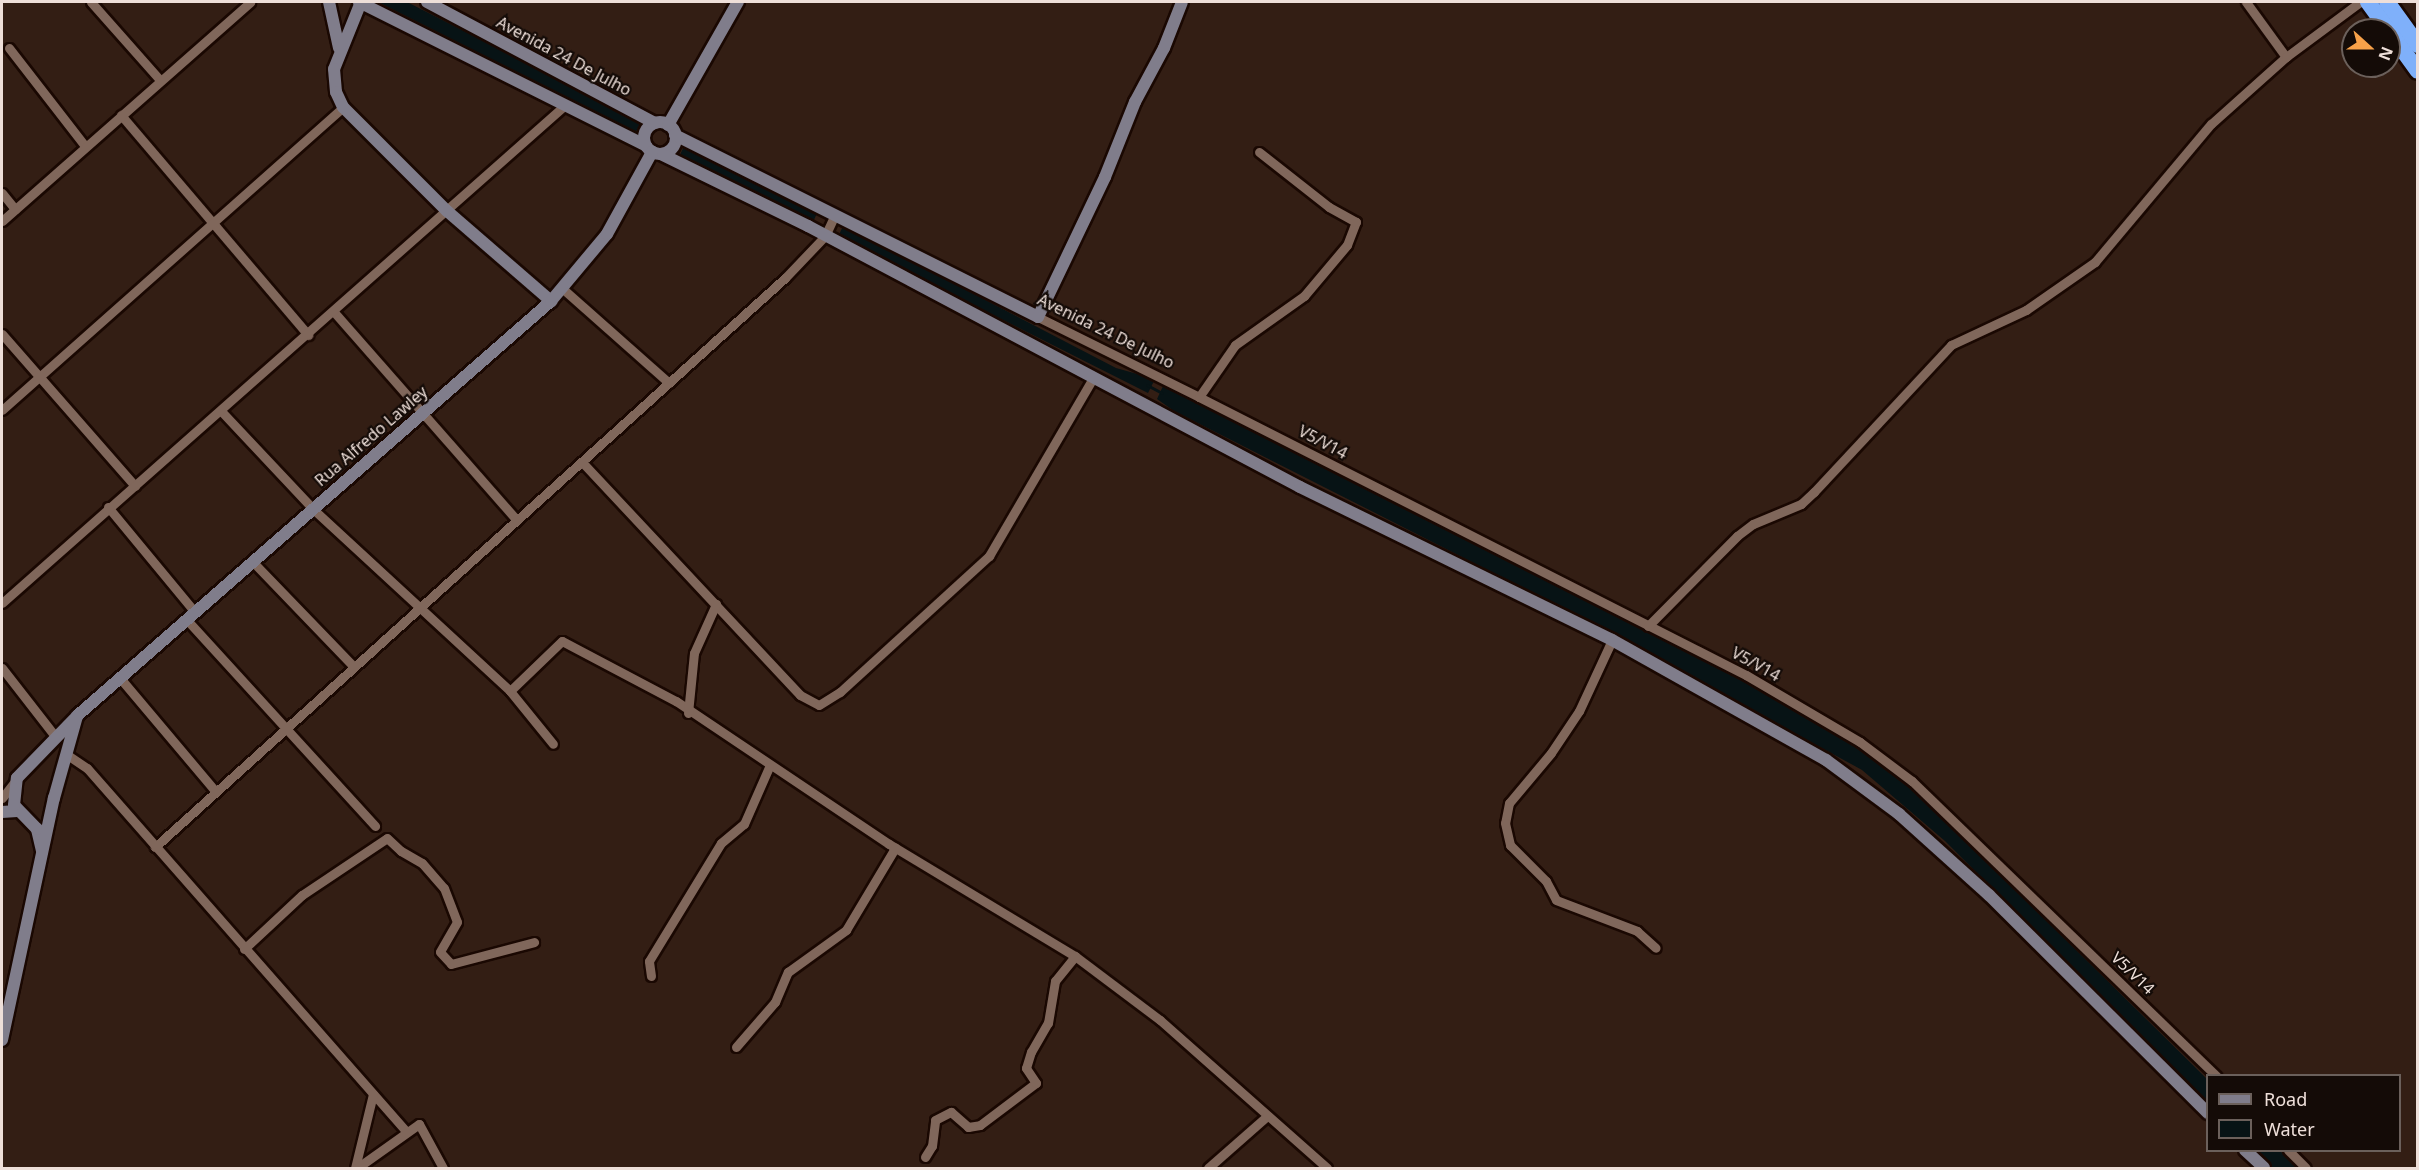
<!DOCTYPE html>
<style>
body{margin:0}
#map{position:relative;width:2419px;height:1170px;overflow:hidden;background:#331e14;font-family:"Noto Sans",sans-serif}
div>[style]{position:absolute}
.water>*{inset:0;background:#071315}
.stream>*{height:3px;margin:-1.5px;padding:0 1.5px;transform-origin:1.5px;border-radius:1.5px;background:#071315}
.roads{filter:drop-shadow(2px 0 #1a0802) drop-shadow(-2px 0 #1a0802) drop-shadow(0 2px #1a0802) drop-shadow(0 -2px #1a0802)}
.street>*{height:9px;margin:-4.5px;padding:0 4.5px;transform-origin:4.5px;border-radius:4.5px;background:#80675b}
.secondary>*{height:12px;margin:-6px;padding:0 6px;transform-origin:6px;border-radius:6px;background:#807d8b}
.secondary>.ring{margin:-6px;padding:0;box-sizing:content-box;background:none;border:12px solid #807d8b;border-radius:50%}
.highway>*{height:16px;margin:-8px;padding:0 8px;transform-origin:8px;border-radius:8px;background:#7fb0fa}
span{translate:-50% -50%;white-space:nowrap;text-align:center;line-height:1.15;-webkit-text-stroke:4.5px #140b07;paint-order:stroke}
.street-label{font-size:16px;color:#eedfd9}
.frame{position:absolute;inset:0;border:3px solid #eedfd9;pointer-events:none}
.legend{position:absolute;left:2206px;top:1074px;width:195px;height:78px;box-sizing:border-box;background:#140b07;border:2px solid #6b605b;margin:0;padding:8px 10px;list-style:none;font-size:18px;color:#eedfd9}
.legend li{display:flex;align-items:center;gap:12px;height:30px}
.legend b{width:30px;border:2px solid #6b605b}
.north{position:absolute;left:2341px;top:18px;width:60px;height:60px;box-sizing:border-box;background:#140b07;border:2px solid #6b605b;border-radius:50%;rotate:111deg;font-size:16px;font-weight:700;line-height:24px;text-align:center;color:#eedfd9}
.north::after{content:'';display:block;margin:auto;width:21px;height:27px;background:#f7a149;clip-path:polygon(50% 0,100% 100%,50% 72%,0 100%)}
</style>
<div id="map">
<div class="water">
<div style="clip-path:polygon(378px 2px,407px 2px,641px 121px,636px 132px)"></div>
<div style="clip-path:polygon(684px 146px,818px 211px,813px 222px,680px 155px)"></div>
<div style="clip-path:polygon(843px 226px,1116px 368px,1155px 379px,1148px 393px,838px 237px)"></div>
<div style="clip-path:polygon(1164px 384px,1744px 679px,1849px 739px,1914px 790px,2207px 1079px,2207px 1103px,1945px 841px,1862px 770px,1616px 635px,1174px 411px,1157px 399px)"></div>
<div style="clip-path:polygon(2255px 1151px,2280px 1151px,2298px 1168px,2273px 1168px)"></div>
</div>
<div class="stream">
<div style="left:1147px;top:385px;width:17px;rotate:28deg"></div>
</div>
<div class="roads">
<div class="street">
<div style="left:91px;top:2px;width:104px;rotate:48.5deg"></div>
<div style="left:2246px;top:2px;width:68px;rotate:54deg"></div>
<div style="left:9px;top:48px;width:124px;rotate:52.2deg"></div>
<div style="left:121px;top:115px;width:289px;rotate:49.6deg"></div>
<div style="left:2px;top:193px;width:21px;rotate:51deg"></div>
<div style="left:2px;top:221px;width:331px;rotate:-41.4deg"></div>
<div style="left:562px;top:288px;width:143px;rotate:41.6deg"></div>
<div style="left:334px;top:312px;width:277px;rotate:48.7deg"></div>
<div style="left:1038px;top:317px;width:180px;rotate:26.4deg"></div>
<div style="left:1199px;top:397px;width:63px;rotate:-55.3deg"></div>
<div style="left:1235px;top:345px;width:85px;rotate:-35.4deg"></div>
<div style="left:1304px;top:296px;width:67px;rotate:-49.9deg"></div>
<div style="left:1347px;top:245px;width:25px;rotate:-69deg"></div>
<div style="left:1356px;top:222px;width:31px;rotate:-151deg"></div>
<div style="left:1329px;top:207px;width:89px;rotate:-141.8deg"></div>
<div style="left:2px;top:334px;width:202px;rotate:48.8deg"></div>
<div style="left:1199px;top:397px;width:614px;rotate:26.94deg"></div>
<div style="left:1746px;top:675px;width:132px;rotate:30.4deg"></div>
<div style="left:1860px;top:742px;width:65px;rotate:36.9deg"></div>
<div style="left:1912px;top:781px;width:424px;rotate:44.1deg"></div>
<div style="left:2px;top:410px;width:456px;rotate:-41.6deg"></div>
<div style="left:222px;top:412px;width:133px;rotate:46.8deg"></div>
<div style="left:313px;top:509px;width:268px;rotate:42.7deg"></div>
<div style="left:510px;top:691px;width:68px;rotate:50.9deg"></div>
<div style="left:582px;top:462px;width:319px;rotate:46.9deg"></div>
<div style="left:800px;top:695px;width:21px;rotate:28deg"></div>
<div style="left:819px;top:705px;width:25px;rotate:-32deg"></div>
<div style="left:840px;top:692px;width:202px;rotate:-42.4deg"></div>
<div style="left:989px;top:556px;width:206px;rotate:-59.7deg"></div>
<div style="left:108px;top:507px;width:136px;rotate:50.4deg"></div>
<div style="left:252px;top:561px;width:146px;rotate:46.1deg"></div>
<div style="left:2px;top:603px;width:750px;rotate:-41.49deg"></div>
<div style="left:187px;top:620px;width:279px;rotate:47.6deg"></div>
<div style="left:1648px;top:626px;width:127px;rotate:-45.3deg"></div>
<div style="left:1737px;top:536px;width:20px;rotate:-37deg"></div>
<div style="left:1753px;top:524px;width:52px;rotate:-22.6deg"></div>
<div style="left:1801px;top:504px;width:18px;rotate:-43deg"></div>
<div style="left:1814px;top:492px;width:201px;rotate:-47deg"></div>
<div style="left:1951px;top:345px;width:83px;rotate:-25deg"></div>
<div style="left:2026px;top:310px;width:84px;rotate:-34.8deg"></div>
<div style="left:2095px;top:262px;width:180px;rotate:-50deg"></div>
<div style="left:2211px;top:124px;width:101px;rotate:-41.8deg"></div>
<div style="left:2286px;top:57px;width:92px;rotate:-36.6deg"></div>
<div style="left:1612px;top:640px;width:78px;rotate:114.9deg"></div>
<div style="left:1579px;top:711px;width:50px;rotate:123.7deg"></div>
<div style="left:1551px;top:753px;width:65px;rotate:130deg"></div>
<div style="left:1509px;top:803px;width:20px;rotate:101deg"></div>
<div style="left:1505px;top:823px;width:23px;rotate:77deg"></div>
<div style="left:1510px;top:845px;width:51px;rotate:45deg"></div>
<div style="left:1546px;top:881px;width:21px;rotate:62deg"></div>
<div style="left:1556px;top:900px;width:87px;rotate:20.9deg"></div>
<div style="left:1637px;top:931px;width:25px;rotate:42deg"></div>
<div style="left:2px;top:668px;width:86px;rotate:52.1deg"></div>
<div style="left:120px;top:678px;width:149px;rotate:49.9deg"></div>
<div style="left:510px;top:691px;width:72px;rotate:-43.9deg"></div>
<div style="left:562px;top:641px;width:129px;rotate:27.8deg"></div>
<div style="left:676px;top:701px;width:257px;rotate:33.9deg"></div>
<div style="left:889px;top:844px;width:217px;rotate:31.1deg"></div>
<div style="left:1075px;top:956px;width:106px;rotate:37deg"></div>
<div style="left:1160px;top:1020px;width:223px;rotate:41.5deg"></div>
<div style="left:688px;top:713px;width:60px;rotate:-84.3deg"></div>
<div style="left:694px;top:653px;width:54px;rotate:-65.8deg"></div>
<div style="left:66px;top:754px;width:25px;rotate:34deg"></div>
<div style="left:87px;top:768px;width:483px;rotate:48.7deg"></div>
<div style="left:2px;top:798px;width:24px;rotate:-52deg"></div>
<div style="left:155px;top:847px;width:849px;rotate:-42.09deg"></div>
<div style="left:785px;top:278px;width:58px;rotate:-46.4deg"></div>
<div style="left:825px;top:236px;width:23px;rotate:-65deg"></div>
<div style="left:244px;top:949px;width:79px;rotate:-43deg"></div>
<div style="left:302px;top:895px;width:102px;rotate:-33.8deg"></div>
<div style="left:387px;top:838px;width:19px;rotate:43deg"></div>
<div style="left:401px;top:851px;width:24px;rotate:30deg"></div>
<div style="left:422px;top:863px;width:33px;rotate:49deg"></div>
<div style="left:444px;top:888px;width:36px;rotate:69deg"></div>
<div style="left:457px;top:922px;width:34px;rotate:120deg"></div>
<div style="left:440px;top:952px;width:16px;rotate:47deg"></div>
<div style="left:451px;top:964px;width:86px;rotate:-14.8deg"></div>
<div style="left:651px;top:976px;width:15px;rotate:-98deg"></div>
<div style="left:649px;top:961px;width:138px;rotate:-58.6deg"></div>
<div style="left:721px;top:843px;width:30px;rotate:-40deg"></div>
<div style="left:744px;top:824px;width:62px;rotate:-66.3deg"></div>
<div style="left:736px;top:1047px;width:60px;rotate:-49.1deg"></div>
<div style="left:775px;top:1002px;width:33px;rotate:-67deg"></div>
<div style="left:788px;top:972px;width:72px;rotate:-35.9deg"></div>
<div style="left:846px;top:930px;width:96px;rotate:-59.1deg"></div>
<div style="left:2288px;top:1150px;width:25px;rotate:45deg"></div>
<div style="left:925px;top:1157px;width:13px;rotate:-58deg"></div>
<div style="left:932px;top:1146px;width:26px;rotate:-83deg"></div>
<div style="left:935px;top:1120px;width:18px;rotate:-27deg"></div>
<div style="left:951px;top:1112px;width:23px;rotate:41deg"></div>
<div style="left:968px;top:1127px;width:12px;rotate:-9deg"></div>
<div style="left:980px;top:1125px;width:70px;rotate:-36.9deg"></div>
<div style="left:1036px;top:1083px;width:18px;rotate:-124deg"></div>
<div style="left:1026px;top:1068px;width:17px;rotate:-73deg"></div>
<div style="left:1031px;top:1052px;width:34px;rotate:-60deg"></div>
<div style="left:1048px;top:1023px;width:43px;rotate:-80.5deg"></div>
<div style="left:1055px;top:981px;width:32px;rotate:-51deg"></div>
<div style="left:355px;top:1168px;width:76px;rotate:-76.3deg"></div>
<div style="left:357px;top:1168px;width:76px;rotate:-35.4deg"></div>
<div style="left:419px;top:1124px;width:50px;rotate:61.4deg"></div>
<div style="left:1208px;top:1168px;width:79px;rotate:-41.4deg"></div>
</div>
<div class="secondary">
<div style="left:329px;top:2px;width:47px;rotate:77.7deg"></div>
<div style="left:359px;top:2px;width:321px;rotate:26.6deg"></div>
<div style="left:361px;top:2px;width:72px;rotate:111.9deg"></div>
<div style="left:334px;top:69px;width:23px;rotate:85deg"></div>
<div style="left:336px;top:92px;width:17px;rotate:65deg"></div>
<div style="left:343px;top:107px;width:147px;rotate:45deg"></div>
<div style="left:447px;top:211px;width:138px;rotate:40.9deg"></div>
<div style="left:427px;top:2px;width:258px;rotate:28deg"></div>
<div class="ring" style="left:644px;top:122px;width:20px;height:20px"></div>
<div style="left:668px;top:125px;width:142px;rotate:-60.4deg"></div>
<div style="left:675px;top:135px;width:406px;rotate:26.6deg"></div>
<div style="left:1038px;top:317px;width:155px;rotate:-64.4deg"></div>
<div style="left:1105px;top:177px;width:81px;rotate:-68.2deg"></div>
<div style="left:1135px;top:102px;width:61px;rotate:-61.8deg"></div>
<div style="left:1164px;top:48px;width:49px;rotate:-68.6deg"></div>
<div style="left:661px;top:154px;width:164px;rotate:26.1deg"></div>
<div style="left:808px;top:226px;width:557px;rotate:27.95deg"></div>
<div style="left:1300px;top:487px;width:347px;rotate:26.1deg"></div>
<div style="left:1612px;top:640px;width:245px;rotate:29.3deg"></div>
<div style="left:1826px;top:760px;width:91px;rotate:36.5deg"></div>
<div style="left:1899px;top:814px;width:121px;rotate:42deg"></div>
<div style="left:1989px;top:895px;width:309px;rotate:44.9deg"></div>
<div style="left:2px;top:812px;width:15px;rotate:-4deg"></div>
<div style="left:42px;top:851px;width:23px;rotate:-103deg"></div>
<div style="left:37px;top:829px;width:33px;rotate:-134deg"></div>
<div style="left:14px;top:805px;width:27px;rotate:-84deg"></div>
<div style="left:17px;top:778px;width:88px;rotate:-45.9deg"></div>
<div style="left:78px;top:715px;width:629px;rotate:-41.19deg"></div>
<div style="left:551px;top:301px;width:87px;rotate:-50.1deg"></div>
<div style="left:607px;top:234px;width:94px;rotate:-61.2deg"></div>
<div style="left:2px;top:1040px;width:248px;rotate:-77.9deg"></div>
<div style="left:54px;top:798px;width:85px;rotate:-74.3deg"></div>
<div style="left:2245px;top:1150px;width:26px;rotate:43deg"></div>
</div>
<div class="highway">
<div style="left:2368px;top:2px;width:34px;rotate:54deg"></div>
<div style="left:2387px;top:2px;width:53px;rotate:54.2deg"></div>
<div style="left:2389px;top:31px;width:49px;rotate:54.1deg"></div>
</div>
</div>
<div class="street-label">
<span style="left:564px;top:56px;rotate:28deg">Avenida 24 De Julho</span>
<span style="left:1106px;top:331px;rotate:26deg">Avenida 24 De Julho</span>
<span style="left:371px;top:436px;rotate:-41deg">Rua Alfredo Lawley</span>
<span style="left:1323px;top:442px;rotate:28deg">V5/V14</span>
<span style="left:1756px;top:664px;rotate:29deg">V5/V14</span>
<span style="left:2133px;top:973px;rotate:44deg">V5/V14</span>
</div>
<div class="frame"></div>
<ul class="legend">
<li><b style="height:8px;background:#807d8b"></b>Road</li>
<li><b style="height:16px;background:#071315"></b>Water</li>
</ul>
<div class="north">N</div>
</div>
